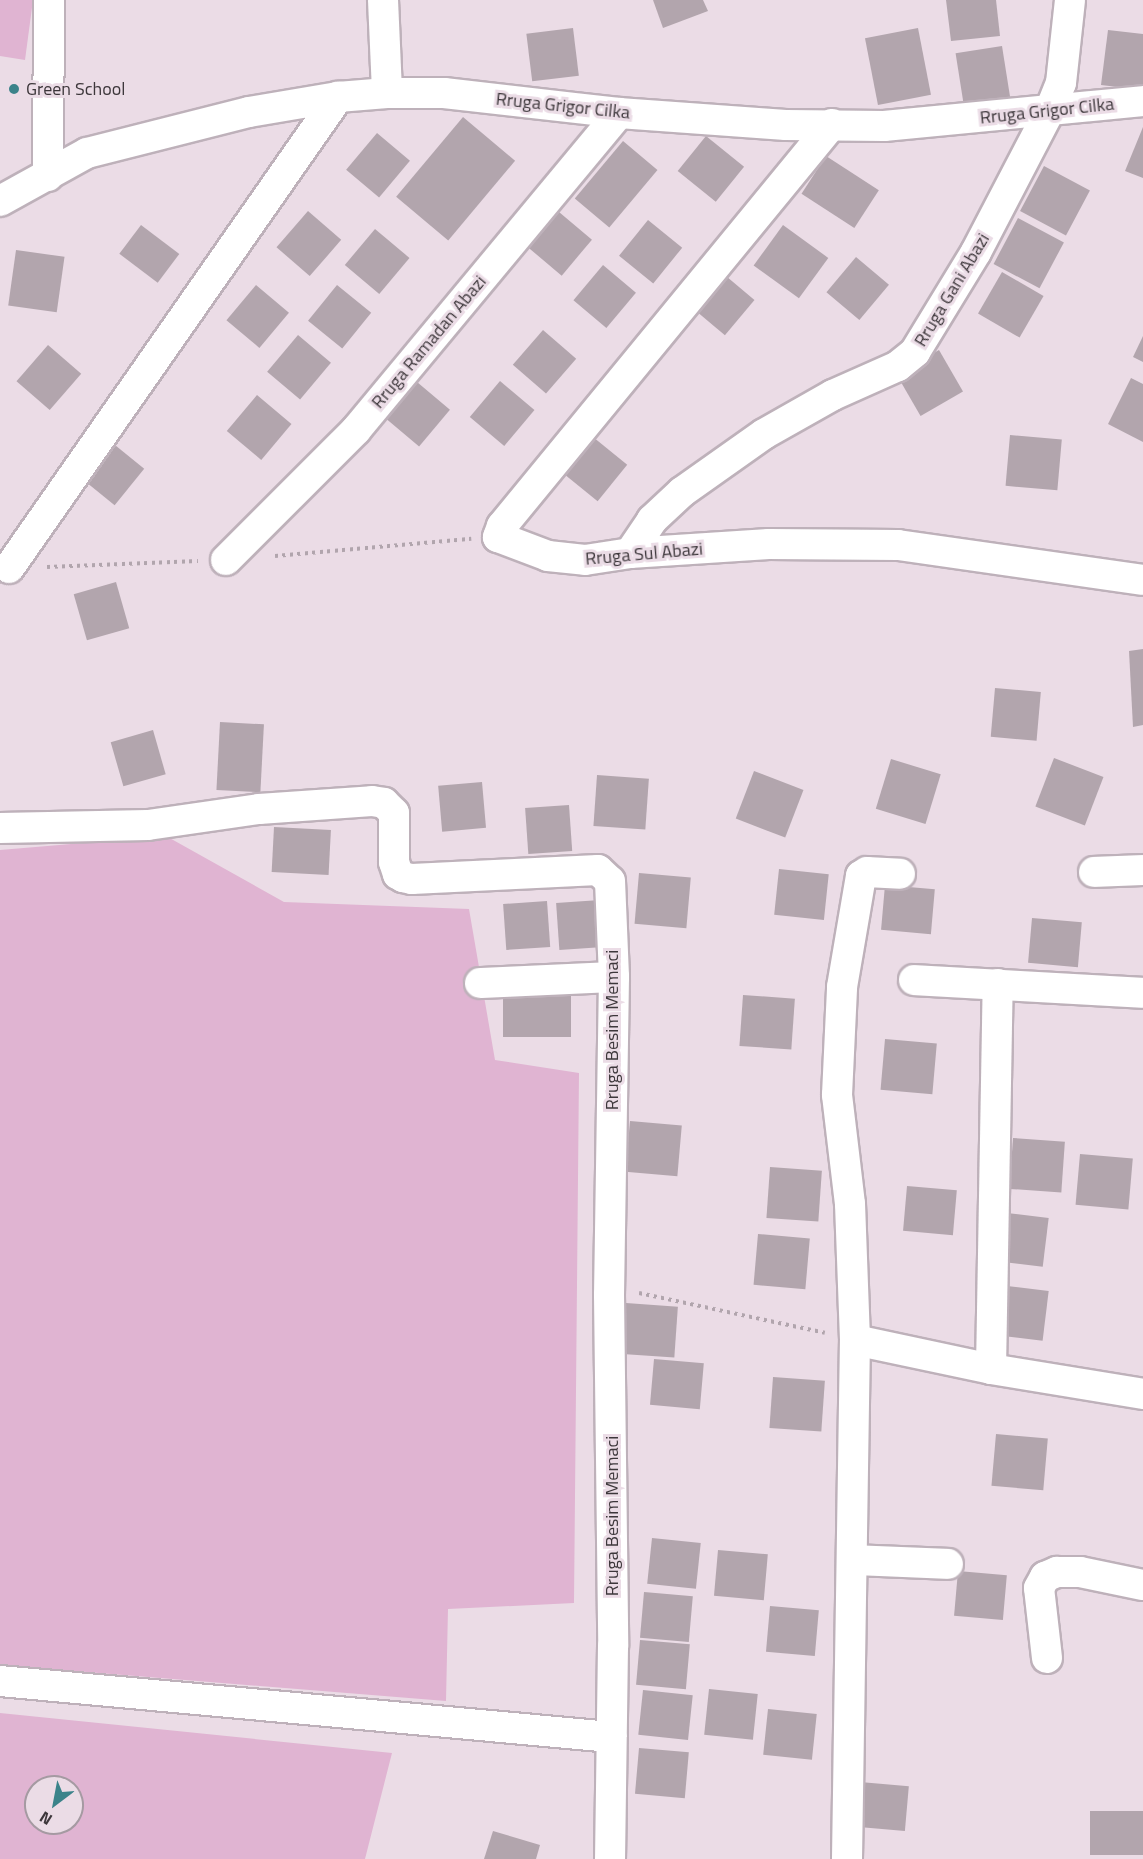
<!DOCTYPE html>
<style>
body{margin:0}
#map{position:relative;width:1143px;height:1859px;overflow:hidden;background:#ebdce6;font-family:"Titillium Web",sans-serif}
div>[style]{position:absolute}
.green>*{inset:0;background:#e0b4d2}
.building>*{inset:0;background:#b2a5ad;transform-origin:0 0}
.path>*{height:4px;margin-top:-2px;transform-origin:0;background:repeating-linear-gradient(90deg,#b1a5ad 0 3px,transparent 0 7.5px)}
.roads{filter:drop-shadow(2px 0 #beb1ba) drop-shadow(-2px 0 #beb1ba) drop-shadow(0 2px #beb1ba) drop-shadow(0 -2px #beb1ba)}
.minor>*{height:30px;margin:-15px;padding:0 15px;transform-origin:15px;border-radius:15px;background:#fff}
.dots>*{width:16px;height:16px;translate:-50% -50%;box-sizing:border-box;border:3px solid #ebdce6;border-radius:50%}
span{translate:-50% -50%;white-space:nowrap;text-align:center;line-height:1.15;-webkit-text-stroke:6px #ebdce6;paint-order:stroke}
.poi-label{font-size:18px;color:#3d373b}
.left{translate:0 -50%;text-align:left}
.street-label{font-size:18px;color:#3d373b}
.north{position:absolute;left:24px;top:1775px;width:60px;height:60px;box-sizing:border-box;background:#ebdce6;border:2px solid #a59aa2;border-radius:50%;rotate:212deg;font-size:16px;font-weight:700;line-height:24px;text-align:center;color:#3d373b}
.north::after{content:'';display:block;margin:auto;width:21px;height:27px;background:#3b838a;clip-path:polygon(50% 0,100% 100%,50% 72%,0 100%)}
</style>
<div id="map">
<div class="green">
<div style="clip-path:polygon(0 0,33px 0,25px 60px,0 56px)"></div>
<div style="clip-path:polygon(166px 836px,284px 902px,469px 909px,495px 1060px,579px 1073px,574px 1603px,448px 1609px,446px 1701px,0 1665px,0 850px)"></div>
<div style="clip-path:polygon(evenodd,0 1713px,392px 1753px,365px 1859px,0 1859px,0 1713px,36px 1787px,72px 1787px,72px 1823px,36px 1823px,36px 1787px)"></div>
</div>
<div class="building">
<div style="clip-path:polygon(653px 0,703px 0,708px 11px,663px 28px)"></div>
<div style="clip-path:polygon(946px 0,996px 0,1000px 36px,951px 41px)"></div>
<div style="left:573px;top:28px;width:48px;height:47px;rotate:83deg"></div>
<div style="left:918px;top:28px;width:68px;height:54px;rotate:79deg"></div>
<div style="clip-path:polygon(1108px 30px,1143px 34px,1143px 90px,1101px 85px)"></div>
<div style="left:1002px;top:46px;width:53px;height:47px;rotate:81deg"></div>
<div style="left:463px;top:117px;width:68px;height:104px;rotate:40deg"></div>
<div style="clip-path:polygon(1143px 127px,1143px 178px,1125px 171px)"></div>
<div style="left:377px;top:133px;width:43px;height:48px;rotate:40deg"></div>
<div style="left:706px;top:136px;width:49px;height:45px;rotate:39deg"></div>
<div style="left:623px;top:141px;width:45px;height:75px;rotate:40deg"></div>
<div style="left:826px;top:156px;width:63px;height:45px;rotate:33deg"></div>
<div style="left:1044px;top:166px;width:52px;height:51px;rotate:28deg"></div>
<div style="left:308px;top:211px;width:44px;height:48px;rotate:41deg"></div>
<div style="left:559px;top:212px;width:43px;height:47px;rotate:40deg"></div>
<div style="left:1018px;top:218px;width:52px;height:52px;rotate:28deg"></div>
<div style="left:648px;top:220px;width:44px;height:46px;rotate:39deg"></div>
<div style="left:141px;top:225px;width:48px;height:36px;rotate:37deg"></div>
<div style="left:783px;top:225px;width:56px;height:50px;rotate:36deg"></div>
<div style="left:375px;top:229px;width:45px;height:47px;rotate:40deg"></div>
<div style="left:16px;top:250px;width:49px;height:56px;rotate:8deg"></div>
<div style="left:856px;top:257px;width:43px;height:46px;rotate:40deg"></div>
<div style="left:603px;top:265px;width:43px;height:46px;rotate:40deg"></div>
<div style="left:720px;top:271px;width:45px;height:46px;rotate:40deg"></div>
<div style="left:1002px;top:272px;width:48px;height:48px;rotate:30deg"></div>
<div style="left:256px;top:285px;width:43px;height:46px;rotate:40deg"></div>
<div style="left:337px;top:285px;width:44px;height:46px;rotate:39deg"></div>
<div style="left:543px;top:330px;width:44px;height:46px;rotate:41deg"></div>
<div style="left:298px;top:335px;width:43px;height:48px;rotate:40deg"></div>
<div style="clip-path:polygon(1143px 336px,1143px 362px,1133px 357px)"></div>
<div style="left:48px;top:345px;width:44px;height:48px;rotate:41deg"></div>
<div style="left:939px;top:350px;width:48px;height:49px;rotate:60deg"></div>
<div style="clip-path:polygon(1131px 378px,1143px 384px,1143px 442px,1108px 424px)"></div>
<div style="left:500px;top:381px;width:45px;height:47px;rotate:40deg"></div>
<div style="left:417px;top:382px;width:43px;height:48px;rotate:40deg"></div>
<div style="left:257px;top:395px;width:45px;height:47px;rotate:40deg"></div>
<div style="left:1010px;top:435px;width:52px;height:51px;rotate:5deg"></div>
<div style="left:593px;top:437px;width:44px;height:47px;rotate:39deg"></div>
<div style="left:110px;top:441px;width:44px;height:47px;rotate:39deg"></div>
<div style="left:116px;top:582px;width:48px;height:44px;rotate:74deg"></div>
<div style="clip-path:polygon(1143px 649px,1143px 725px,1133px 727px,1129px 651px)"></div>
<div style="left:995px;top:688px;width:46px;height:49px;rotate:5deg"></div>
<div style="left:220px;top:722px;width:44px;height:68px;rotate:3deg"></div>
<div style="left:153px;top:730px;width:46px;height:44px;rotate:74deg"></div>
<div style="left:1054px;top:758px;width:53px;height:52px;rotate:21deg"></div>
<div style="left:891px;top:759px;width:52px;height:52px;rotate:17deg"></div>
<div style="left:754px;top:771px;width:53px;height:51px;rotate:21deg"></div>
<div style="left:597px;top:775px;width:52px;height:51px;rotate:4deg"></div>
<div style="left:482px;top:782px;width:46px;height:44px;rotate:85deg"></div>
<div style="left:569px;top:805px;width:46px;height:44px;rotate:86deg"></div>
<div style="left:274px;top:827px;width:57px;height:45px;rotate:3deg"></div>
<div style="left:779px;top:869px;width:50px;height:46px;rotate:6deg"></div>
<div style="left:639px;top:873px;width:52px;height:51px;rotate:5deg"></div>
<div style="left:885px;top:885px;width:50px;height:45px;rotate:5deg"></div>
<div style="left:600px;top:900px;width:47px;height:44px;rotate:86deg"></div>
<div style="left:547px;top:901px;width:46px;height:44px;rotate:86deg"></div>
<div style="left:1032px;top:918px;width:50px;height:45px;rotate:5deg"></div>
<div style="left:503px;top:993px;width:68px;height:44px"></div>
<div style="left:743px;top:995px;width:52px;height:51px;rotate:4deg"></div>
<div style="left:885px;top:1039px;width:52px;height:51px;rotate:5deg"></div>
<div style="left:630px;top:1121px;width:52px;height:51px;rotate:5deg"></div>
<div style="left:1013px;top:1138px;width:52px;height:51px;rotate:4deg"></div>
<div style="left:1080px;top:1154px;width:53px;height:51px;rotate:5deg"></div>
<div style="left:770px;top:1167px;width:52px;height:51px;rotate:4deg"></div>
<div style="left:907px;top:1186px;width:50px;height:45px;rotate:5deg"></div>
<div style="left:1007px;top:1213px;width:42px;height:49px;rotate:7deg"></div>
<div style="left:758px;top:1234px;width:52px;height:51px;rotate:5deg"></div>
<div style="left:1007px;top:1286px;width:42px;height:50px;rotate:7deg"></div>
<div style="left:626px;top:1303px;width:52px;height:51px;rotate:4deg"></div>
<div style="left:654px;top:1359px;width:50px;height:46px;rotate:5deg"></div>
<div style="left:773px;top:1377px;width:52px;height:51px;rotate:4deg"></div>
<div style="left:996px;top:1434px;width:52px;height:52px;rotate:5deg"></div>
<div style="left:652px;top:1538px;width:49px;height:46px;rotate:6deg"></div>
<div style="left:718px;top:1550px;width:50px;height:46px;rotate:5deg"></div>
<div style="left:958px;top:1571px;width:49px;height:45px;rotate:5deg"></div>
<div style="left:644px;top:1592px;width:49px;height:46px;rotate:5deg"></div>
<div style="left:770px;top:1606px;width:49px;height:46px;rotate:5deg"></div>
<div style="left:640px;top:1640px;width:50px;height:45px;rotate:5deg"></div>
<div style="left:709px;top:1689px;width:49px;height:46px;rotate:6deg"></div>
<div style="left:643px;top:1690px;width:50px;height:45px;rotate:6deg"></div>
<div style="left:768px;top:1709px;width:49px;height:46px;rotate:6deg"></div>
<div style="left:639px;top:1748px;width:50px;height:46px;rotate:5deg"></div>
<div style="left:860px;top:1782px;width:49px;height:45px;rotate:5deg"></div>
<div style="left:1143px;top:1811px;width:44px;height:53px;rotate:90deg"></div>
<div style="clip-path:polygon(493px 1831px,540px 1845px,536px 1859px,484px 1859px)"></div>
</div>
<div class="path">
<div style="left:275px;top:556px;width:197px;rotate:-5deg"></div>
<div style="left:47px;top:567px;width:151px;rotate:-2.3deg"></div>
<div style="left:639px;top:1293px;width:190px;rotate:12.1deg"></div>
</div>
<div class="roads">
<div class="minor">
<div style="left:383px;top:0;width:93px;rotate:87.5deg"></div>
<div style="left:832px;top:124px;width:520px;rotate:129.38deg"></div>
<div style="left:502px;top:526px;width:12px;rotate:110deg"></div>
<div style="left:498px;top:537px;width:53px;rotate:20.8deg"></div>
<div style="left:548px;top:556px;width:37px;rotate:6deg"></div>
<div style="left:585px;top:560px;width:46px;rotate:-8.8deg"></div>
<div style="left:630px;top:553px;width:139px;rotate:-3.7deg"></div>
<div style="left:769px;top:544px;width:129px;rotate:0.4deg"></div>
<div style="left:898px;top:545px;width:247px;rotate:8.1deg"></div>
<div style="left:48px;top:176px;width:176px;rotate:-89.7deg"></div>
<div style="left:0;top:201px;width:99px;rotate:-28.9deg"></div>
<div style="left:87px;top:153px;width:167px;rotate:-14.2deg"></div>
<div style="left:249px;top:112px;width:90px;rotate:-9.6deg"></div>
<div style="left:338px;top:97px;width:49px;rotate:-4.7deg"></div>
<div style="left:387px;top:93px;width:57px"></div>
<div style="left:444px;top:93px;width:176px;rotate:6.5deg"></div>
<div style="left:619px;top:113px;width:167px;rotate:4.1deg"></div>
<div style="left:786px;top:125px;width:98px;rotate:0.6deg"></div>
<div style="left:884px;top:126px;width:260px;rotate:-5.5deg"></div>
<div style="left:630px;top:553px;width:40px;rotate:-56deg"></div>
<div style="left:652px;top:520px;width:41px;rotate:-43deg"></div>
<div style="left:682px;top:492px;width:100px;rotate:-35.3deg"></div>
<div style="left:764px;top:434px;width:79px;rotate:-29.5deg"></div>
<div style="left:833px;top:395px;width:71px;rotate:-24deg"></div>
<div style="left:898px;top:366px;width:22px;rotate:-39deg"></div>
<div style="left:915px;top:352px;width:117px;rotate:-58.6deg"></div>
<div style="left:976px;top:252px;width:160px;rotate:-62.5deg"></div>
<div style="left:1050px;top:110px;width:29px;rotate:-68deg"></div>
<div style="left:1061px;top:83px;width:83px;rotate:-83.8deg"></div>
<div style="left:226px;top:560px;width:184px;rotate:-45deg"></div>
<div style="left:356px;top:430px;width:412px;rotate:-50.3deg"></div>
<div style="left:9px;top:568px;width:575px;rotate:-55.07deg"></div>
<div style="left:0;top:828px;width:148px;rotate:-1.2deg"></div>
<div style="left:148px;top:825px;width:112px;rotate:-8.2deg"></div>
<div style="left:259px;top:809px;width:113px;rotate:-4deg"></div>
<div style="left:372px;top:801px;width:12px;rotate:9deg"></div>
<div style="left:384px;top:803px;width:14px;rotate:45deg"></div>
<div style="left:394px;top:813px;width:49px;rotate:90deg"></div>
<div style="left:394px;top:862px;width:13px;rotate:72deg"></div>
<div style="left:398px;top:874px;width:6px;rotate:31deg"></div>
<div style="left:403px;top:877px;width:9px;rotate:13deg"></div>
<div style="left:412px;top:879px;width:186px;rotate:-2.8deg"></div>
<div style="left:598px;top:870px;width:16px;rotate:43deg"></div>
<div style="left:610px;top:881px;width:96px;rotate:87.6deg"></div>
<div style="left:614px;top:977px;width:318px;rotate:90.9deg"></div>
<div style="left:609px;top:1295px;width:351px;rotate:89.3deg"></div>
<div style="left:613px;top:1646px;width:213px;rotate:90.8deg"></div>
<div style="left:1094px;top:872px;width:49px;rotate:-2.3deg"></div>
<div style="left:914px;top:980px;width:229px;rotate:3.2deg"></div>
<div style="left:480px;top:983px;width:134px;rotate:-2.6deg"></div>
<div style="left:855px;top:1340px;width:139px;rotate:12deg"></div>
<div style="left:991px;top:1369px;width:154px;rotate:9.3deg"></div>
<div style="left:991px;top:1369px;width:385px;rotate:-89deg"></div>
<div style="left:853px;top:1560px;width:95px;rotate:2.4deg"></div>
<div style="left:1047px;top:1658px;width:70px;rotate:-96.5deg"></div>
<div style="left:1039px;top:1588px;width:13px;rotate:-61deg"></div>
<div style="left:1045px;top:1577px;width:13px;rotate:-23deg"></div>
<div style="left:1057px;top:1572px;width:23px"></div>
<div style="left:1080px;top:1572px;width:64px;rotate:11.7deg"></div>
<div style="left:0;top:1681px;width:614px;rotate:5.24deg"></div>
<div style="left:847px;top:1859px;width:519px;rotate:-89.12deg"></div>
<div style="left:855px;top:1340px;width:136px;rotate:-92.1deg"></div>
<div style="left:850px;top:1204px;width:110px;rotate:-96.8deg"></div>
<div style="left:837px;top:1095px;width:108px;rotate:-87.3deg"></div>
<div style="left:842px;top:987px;width:113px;rotate:-80.3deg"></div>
<div style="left:861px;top:876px;width:7px;rotate:-34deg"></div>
<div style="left:867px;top:872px;width:33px;rotate:3deg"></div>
</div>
</div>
<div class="dots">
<div style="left:14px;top:89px;background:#3b838a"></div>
</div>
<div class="poi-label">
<span class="left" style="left:26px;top:89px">Green School</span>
</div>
<div class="street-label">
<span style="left:563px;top:106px;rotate:6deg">Rruga Grigor Cilka</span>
<span style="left:1047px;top:111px;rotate:-6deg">Rruga Grigor Cilka</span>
<span style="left:952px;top:290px;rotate:-59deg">Rruga Gani Abazi</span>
<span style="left:429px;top:342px;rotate:-50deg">Rruga Ramadan Abazi</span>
<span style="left:644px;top:554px;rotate:-5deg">Rruga Sul Abazi</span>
<span style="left:612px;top:1030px;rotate:-90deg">Rruga Besim Memaci</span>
<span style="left:612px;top:1516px;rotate:-90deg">Rruga Besim Memaci</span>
</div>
<div class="north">N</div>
</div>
